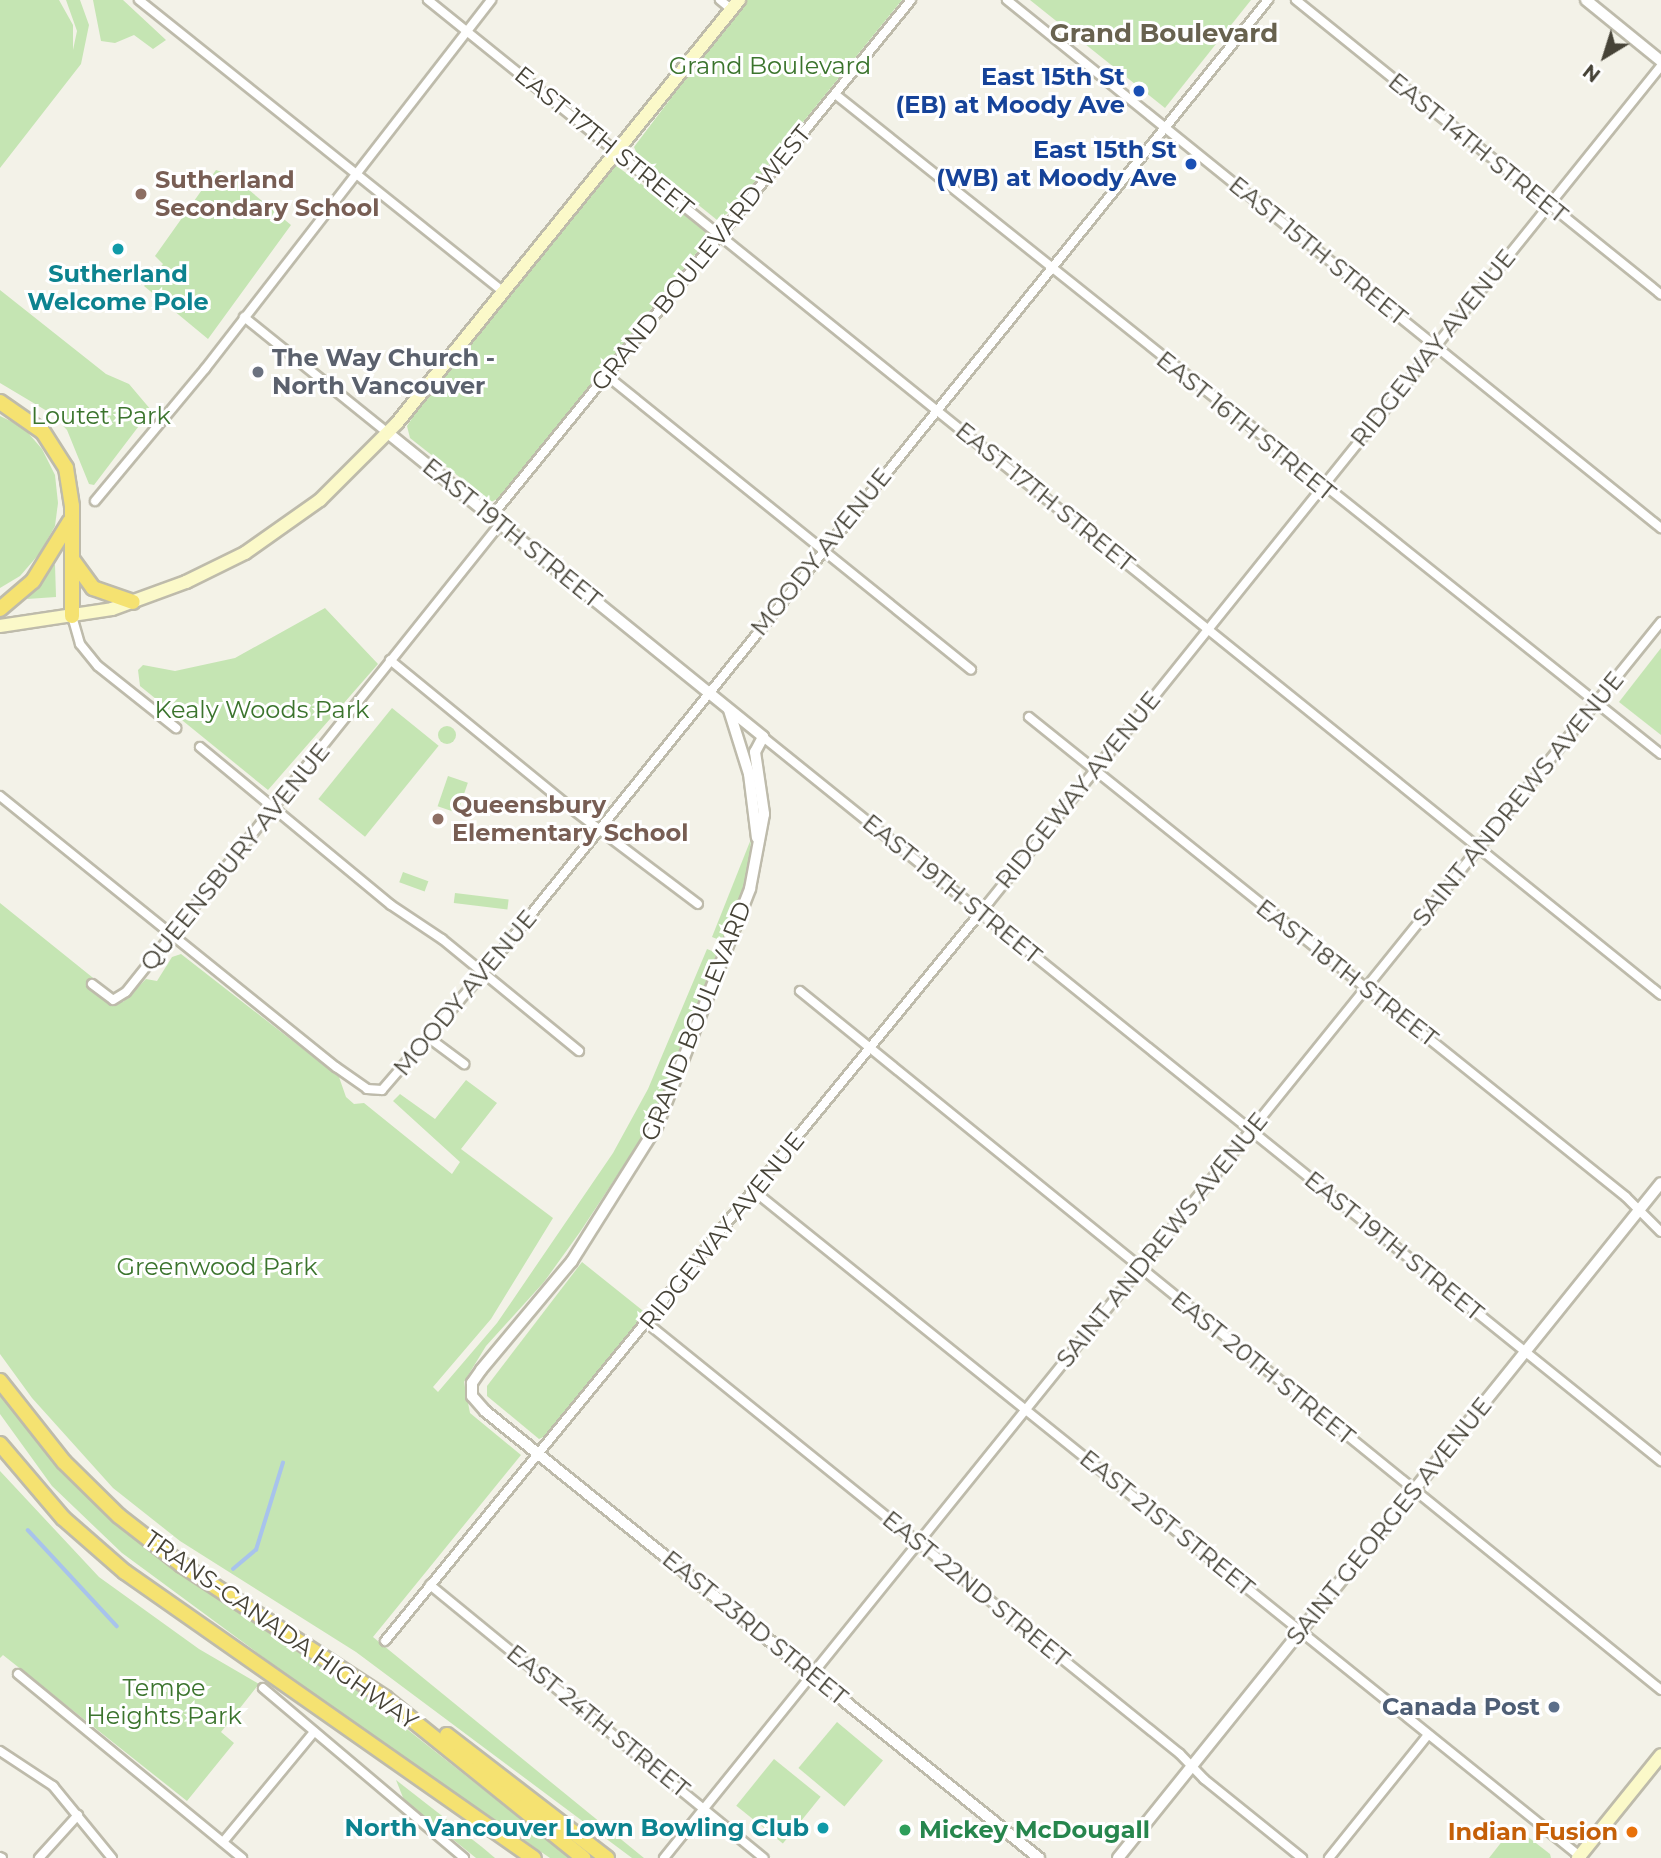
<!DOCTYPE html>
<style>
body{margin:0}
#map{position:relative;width:1661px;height:1858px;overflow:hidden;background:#f3f2e8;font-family:Montserrat,sans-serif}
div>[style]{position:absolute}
.green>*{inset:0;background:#c5e5b3;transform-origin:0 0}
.round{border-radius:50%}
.stream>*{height:3.5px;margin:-1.75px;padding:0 1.75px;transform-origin:1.75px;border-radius:1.75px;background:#a8c3ec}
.roads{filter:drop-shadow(2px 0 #bebbab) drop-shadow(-2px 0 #bebbab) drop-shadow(0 2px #bebbab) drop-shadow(0 -2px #bebbab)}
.minor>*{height:8px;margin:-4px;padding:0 4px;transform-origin:4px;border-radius:4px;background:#fff}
.tertiary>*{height:10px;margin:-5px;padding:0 5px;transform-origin:5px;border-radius:5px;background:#fff}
.secondary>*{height:12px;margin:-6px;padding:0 6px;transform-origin:6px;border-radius:6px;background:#fbf9c9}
.motorway>*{height:14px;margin:-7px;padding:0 7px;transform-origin:7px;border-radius:7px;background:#f5e271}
.dots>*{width:19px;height:19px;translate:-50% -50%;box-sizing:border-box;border:4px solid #fff;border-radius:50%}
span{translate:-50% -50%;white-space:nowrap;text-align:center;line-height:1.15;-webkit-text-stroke:6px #fff;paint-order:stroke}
.park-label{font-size:24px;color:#3b742d}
.transit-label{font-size:24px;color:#164399;font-weight:700}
.right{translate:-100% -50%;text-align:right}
.street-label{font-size:24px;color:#464337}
.education-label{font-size:24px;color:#785e54;font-weight:700}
.left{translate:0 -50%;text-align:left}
.culture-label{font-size:24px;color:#0d838f;font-weight:700}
.worship-label{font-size:24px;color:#5b616d;font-weight:700}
.service-label{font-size:24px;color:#4e5e75;font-weight:700}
.leisure-label{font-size:24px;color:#27864d;font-weight:700}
.food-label{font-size:24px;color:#c56008;font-weight:700}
.neighbourhood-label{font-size:26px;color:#68624f;font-weight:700}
.north{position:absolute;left:1570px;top:21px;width:70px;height:70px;-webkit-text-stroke:5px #fff;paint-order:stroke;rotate:218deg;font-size:19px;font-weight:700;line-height:28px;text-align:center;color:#464337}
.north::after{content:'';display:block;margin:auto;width:24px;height:32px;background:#464337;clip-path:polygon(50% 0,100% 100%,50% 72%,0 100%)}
</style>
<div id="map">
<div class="green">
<div style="clip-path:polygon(0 0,59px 0,73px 25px,73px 50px,77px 31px,66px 0,80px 0,89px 25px,81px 64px,0 168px)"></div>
<div style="clip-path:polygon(93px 0,123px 0,166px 40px,153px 49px,134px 35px,115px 43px,101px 41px)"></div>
<div style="clip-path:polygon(745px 0,902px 0,731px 211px,717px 220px,638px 156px,634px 147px)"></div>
<div style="clip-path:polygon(1030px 0,1251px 0,1165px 108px)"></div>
<div style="clip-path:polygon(615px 165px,697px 224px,705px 230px,706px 241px,499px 498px,491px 502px,410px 438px,407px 426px,433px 386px)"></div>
<div style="clip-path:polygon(216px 170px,231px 175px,291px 225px,208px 339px,144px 286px,163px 264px,155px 256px)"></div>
<div style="clip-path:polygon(0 290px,106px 374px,129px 384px,151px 410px,94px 485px,89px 484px,67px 430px,52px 414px,0 383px)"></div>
<div style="clip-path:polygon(0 416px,23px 427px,42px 449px,55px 475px,58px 503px,55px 526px,40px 553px,20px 576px,0 588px)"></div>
<div style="clip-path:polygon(55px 564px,56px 597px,27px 599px)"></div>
<div style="clip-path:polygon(325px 608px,378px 664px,268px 790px,140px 686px,138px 670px,143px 665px,175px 671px,235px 658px)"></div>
<div style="clip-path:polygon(1661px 648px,1661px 735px,1619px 702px)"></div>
<div style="left:392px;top:708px;width:60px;height:117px;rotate:39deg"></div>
<div class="round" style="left:438px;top:726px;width:18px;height:18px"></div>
<div style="left:448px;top:776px;width:21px;height:32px;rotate:19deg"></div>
<div style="clip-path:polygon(751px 839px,749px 874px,722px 941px,712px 937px)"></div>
<div style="left:403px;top:872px;width:27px;height:11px;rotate:20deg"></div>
<div style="left:455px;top:893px;width:54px;height:10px;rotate:7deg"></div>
<div style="clip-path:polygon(0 903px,123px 1002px,146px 979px,157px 981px,172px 957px,181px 954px,339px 1077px,346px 1097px,354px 1104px,364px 1103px,452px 1174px,460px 1162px,393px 1101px,400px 1094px,435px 1119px,466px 1080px,497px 1103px,461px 1149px,553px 1218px,491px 1319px,433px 1387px,438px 1392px,497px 1323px,613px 1153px,648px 1089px,707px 949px,717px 953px,653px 1121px,580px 1232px,544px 1282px,486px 1346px,464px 1382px,470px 1413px,521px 1455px,373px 1637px,644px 1858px,632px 1858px,356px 1652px,180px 1541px,113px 1488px,32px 1398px,0 1354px)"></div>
<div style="clip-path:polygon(582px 1262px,647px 1314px,552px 1433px,539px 1439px,487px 1396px,487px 1386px)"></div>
<div style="clip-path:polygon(0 1393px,74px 1481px,131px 1535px,192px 1582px,322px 1662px,570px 1858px,550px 1858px,328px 1705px,122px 1553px,52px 1486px,0 1414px)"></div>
<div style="clip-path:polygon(0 1471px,99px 1577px,199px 1649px,259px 1684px,221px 1732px,234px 1743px,187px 1801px,3px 1655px,0 1658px)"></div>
<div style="left:837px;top:1722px;width:60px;height:60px;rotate:40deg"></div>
<div style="left:774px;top:1759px;width:60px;height:60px;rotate:39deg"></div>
<div style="clip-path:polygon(396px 1780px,482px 1847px,495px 1858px,476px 1858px,404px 1800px)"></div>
<div style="clip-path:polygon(1514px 1826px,1550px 1854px,1551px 1858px,1489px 1858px)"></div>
</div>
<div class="stream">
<div style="left:28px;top:1530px;width:131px;rotate:47.2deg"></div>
<div style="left:233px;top:1569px;width:30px;rotate:-40deg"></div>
<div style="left:256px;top:1550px;width:91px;rotate:-72.8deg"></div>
</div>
<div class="roads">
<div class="minor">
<div style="left:139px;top:0;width:467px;rotate:38.7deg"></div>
<div style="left:428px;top:0;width:1584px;rotate:38.9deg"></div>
<div style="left:720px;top:0;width:14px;rotate:39deg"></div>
<div style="left:1007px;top:0;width:841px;rotate:38.92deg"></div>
<div style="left:1296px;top:0;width:469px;rotate:38.9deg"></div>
<div style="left:835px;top:94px;width:1057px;rotate:38.63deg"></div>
<div style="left:244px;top:317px;width:185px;rotate:38.9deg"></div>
<div style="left:606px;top:375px;width:469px;rotate:38.9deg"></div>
<div style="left:95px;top:501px;width:172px;rotate:-50.2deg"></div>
<div style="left:205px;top:369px;width:467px;rotate:-52.2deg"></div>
<div style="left:491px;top:517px;width:666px;rotate:-50.91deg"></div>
<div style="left:72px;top:616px;width:29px;rotate:74deg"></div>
<div style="left:80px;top:644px;width:28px;rotate:51deg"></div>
<div style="left:98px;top:666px;width:100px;rotate:38.5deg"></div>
<div style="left:390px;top:660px;width:234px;rotate:39.3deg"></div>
<div style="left:571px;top:808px;width:159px;rotate:37.1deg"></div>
<div style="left:1029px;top:717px;width:766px;rotate:38.8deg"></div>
<div style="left:1626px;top:1197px;width:49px;rotate:45deg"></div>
<div style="left:763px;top:737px;width:1154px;rotate:38.88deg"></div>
<div style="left:200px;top:747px;width:248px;rotate:39.6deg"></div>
<div style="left:391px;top:905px;width:61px;rotate:33.7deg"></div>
<div style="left:442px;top:939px;width:177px;rotate:39.3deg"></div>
<div style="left:0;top:796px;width:432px;rotate:38.9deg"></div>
<div style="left:336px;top:1067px;width:38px;rotate:35deg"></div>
<div style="left:367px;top:1089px;width:15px;rotate:4deg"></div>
<div style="left:382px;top:1090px;width:173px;rotate:-49.2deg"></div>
<div style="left:495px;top:959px;width:1232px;rotate:-51.13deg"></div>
<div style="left:92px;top:984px;width:26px;rotate:37deg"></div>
<div style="left:113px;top:1000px;width:15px;rotate:-32deg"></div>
<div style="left:126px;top:992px;width:599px;rotate:-51.37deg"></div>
<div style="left:800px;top:991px;width:1109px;rotate:39.07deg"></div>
<div style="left:429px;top:1038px;width:44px;rotate:36.6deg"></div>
<div style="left:754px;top:1191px;width:1063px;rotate:38.85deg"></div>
<div style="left:647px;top:1323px;width:685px;rotate:38.96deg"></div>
<div style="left:1180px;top:1754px;width:35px;rotate:46deg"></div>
<div style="left:1204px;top:1779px;width:126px;rotate:38.9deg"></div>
<div style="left:430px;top:1585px;width:431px;rotate:39.3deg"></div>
<div style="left:385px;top:1641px;width:954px;rotate:-50.74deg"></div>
<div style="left:989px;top:902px;width:1073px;rotate:-51.21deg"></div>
<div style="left:18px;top:1674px;width:290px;rotate:39.4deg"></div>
<div style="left:263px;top:1688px;width:263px;rotate:40.2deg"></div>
<div style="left:0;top:1751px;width:64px;rotate:33.4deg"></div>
<div style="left:53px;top:1786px;width:93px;rotate:50.7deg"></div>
<div style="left:223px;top:1842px;width:143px;rotate:-50.4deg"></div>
<div style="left:0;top:1857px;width:2px;rotate:27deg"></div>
<div style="left:39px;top:1858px;width:58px;rotate:-47.8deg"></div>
<div style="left:664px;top:1858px;width:1588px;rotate:-51.11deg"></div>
<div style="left:1329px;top:1858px;width:158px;rotate:-51.2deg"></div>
</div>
<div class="tertiary">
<div style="left:1586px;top:0;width:97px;rotate:39.1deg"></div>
<div style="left:388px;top:433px;width:483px;rotate:39deg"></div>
<div style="left:763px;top:737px;width:17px;rotate:118deg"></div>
<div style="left:755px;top:752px;width:63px;rotate:81.7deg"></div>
<div style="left:764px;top:814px;width:76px;rotate:100.6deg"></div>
<div style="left:750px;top:889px;width:255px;rotate:111.4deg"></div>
<div style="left:657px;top:1126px;width:160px;rotate:122.2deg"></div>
<div style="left:572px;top:1261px;width:142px;rotate:129.9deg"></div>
<div style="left:481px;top:1370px;width:16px;rotate:125deg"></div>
<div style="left:472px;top:1383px;width:13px;rotate:90deg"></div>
<div style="left:472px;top:1396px;width:20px;rotate:49deg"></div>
<div style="left:485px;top:1411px;width:712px;rotate:38.9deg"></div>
<div style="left:729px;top:710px;width:67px;rotate:72.6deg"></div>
<div style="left:749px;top:774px;width:64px;rotate:82.9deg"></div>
<div style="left:1118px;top:1858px;width:866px;rotate:-51.19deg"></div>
</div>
<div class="secondary">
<div style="left:0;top:626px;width:113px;rotate:-8.6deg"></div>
<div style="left:112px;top:609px;width:79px;rotate:-20deg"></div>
<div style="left:186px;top:582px;width:66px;rotate:-26.2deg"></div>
<div style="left:245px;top:553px;width:92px;rotate:-35.2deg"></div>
<div style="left:320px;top:500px;width:109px;rotate:-45deg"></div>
<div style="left:397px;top:423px;width:544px;rotate:-51.04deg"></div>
<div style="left:1578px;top:1858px;width:132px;rotate:-51.1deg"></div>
</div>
<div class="motorway">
<div style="left:0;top:402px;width:52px;rotate:34.9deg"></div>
<div style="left:43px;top:432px;width:43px;rotate:57.4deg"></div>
<div style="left:66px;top:468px;width:38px;rotate:81deg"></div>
<div style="left:72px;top:506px;width:110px;rotate:90deg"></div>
<div style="left:72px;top:559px;width:36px;rotate:54deg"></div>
<div style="left:93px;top:588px;width:42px;rotate:19.3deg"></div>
<div style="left:0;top:609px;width:43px;rotate:-40.3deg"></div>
<div style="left:33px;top:581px;width:70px;rotate:-58.3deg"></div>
<div style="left:0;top:1381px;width:103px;rotate:51.7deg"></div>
<div style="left:64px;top:1462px;width:77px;rotate:44.5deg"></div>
<div style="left:119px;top:1516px;width:80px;rotate:37.9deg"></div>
<div style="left:182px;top:1565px;width:243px;rotate:33.2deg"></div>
<div style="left:385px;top:1698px;width:255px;rotate:38.9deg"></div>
<div style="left:0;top:1444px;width:97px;rotate:49.6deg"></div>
<div style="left:63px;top:1518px;width:82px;rotate:41.1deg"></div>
<div style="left:125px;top:1572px;width:499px;rotate:35deg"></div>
<div style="left:447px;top:1735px;width:202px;rotate:37.6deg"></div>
</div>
</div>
<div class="dots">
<div style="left:1139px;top:91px;background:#1a4fb4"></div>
<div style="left:1191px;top:164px;background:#1a4fb4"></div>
<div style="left:141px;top:194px;background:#8d6e63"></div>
<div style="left:118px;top:249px;background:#0f9aa8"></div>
<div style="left:258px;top:372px;background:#6b7280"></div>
<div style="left:438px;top:819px;background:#8d6e63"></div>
<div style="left:1554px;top:1707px;background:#5c6f8a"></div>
<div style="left:823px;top:1828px;background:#0f9aa8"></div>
<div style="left:905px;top:1830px;background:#2e9e5b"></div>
<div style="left:1632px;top:1832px;background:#e8710a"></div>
</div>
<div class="park-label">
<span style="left:770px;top:66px">Grand Boulevard</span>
<span style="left:101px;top:416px">Loutet Park</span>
<span style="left:262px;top:710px">Kealy Woods Park</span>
<span style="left:217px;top:1267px">Greenwood Park</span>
<span style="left:164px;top:1702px">Tempe<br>Heights Park</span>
</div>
<div class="transit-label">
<span class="right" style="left:1125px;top:91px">East 15th St<br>(EB) at Moody Ave</span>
<span class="right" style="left:1177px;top:164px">East 15th St<br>(WB) at Moody Ave</span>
</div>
<div class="street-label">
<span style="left:604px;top:141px;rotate:39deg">EAST 17TH STREET</span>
<span style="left:1478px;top:148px;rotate:39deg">EAST 14TH STREET</span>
<span style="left:1318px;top:251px;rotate:39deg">EAST 15TH STREET</span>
<span style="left:701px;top:258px;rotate:-51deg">GRAND BOULEVARD WEST</span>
<span style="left:1433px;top:348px;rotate:-51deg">RIDGEWAY AVENUE</span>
<span style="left:1246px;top:426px;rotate:39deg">EAST 16TH STREET</span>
<span style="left:1045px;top:497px;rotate:39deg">EAST 17TH STREET</span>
<span style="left:512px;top:533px;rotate:39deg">EAST 19TH STREET</span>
<span style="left:821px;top:552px;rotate:-51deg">MOODY AVENUE</span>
<span style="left:1078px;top:790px;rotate:-51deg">RIDGEWAY AVENUE</span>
<span style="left:1518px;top:799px;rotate:-51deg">SAINT ANDREWS AVENUE</span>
<span style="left:235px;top:857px;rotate:-51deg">QUEENSBURY AVENUE</span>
<span style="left:952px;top:889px;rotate:39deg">EAST 19TH STREET</span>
<span style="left:1347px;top:973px;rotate:38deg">EAST 18TH STREET</span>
<span style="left:465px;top:993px;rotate:-50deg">MOODY AVENUE</span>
<span style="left:696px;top:1021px;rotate:-68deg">GRAND BOULEVARD</span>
<span style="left:722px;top:1231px;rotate:-51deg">RIDGEWAY AVENUE</span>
<span style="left:1162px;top:1240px;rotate:-51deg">SAINT ANDREWS AVENUE</span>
<span style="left:1394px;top:1246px;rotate:39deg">EAST 19TH STREET</span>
<span style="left:1263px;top:1368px;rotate:39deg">EAST 20TH STREET</span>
<span style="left:1389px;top:1521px;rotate:-51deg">SAINT GEORGES AVENUE</span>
<span style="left:1167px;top:1523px;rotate:39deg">EAST 21ST STREET</span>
<span style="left:976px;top:1589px;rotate:39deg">EAST 22ND STREET</span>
<span style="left:755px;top:1628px;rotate:39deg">EAST 23RD STREET</span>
<span style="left:281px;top:1630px;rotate:35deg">TRANS-CANADA HIGHWAY</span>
<span style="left:598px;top:1721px;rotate:39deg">EAST 24TH STREET</span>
</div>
<div class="education-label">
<span class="left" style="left:155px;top:194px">Sutherland<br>Secondary School</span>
<span class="left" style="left:452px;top:819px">Queensbury<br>Elementary School</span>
</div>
<div class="culture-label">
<span style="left:118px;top:288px">Sutherland<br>Welcome Pole</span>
<span class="right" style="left:809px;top:1828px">North Vancouver Lown Bowling Club</span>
</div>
<div class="worship-label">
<span class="left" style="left:272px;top:372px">The Way Church -<br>North Vancouver</span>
</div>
<div class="service-label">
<span class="right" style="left:1540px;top:1707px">Canada Post</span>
</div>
<div class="leisure-label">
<span class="left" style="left:919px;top:1830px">Mickey McDougall</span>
</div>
<div class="food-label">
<span class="right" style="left:1618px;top:1832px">Indian Fusion</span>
</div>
<div class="neighbourhood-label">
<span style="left:1164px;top:34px">Grand Boulevard</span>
</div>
<div class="north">N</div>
</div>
